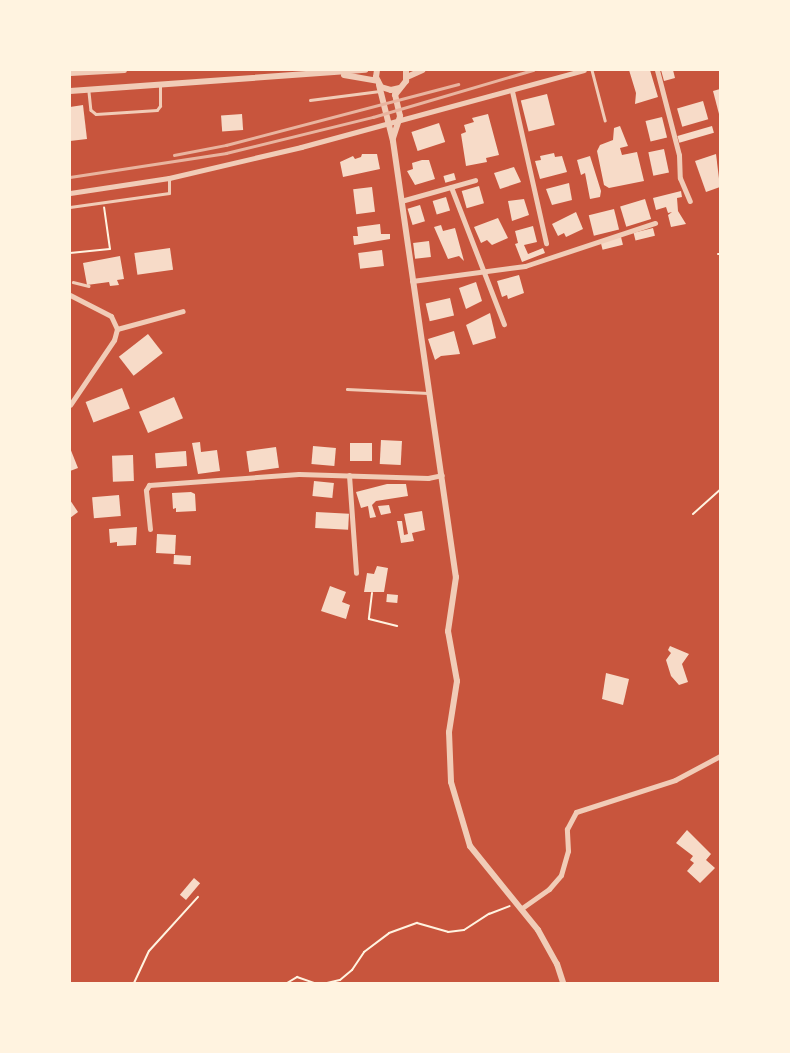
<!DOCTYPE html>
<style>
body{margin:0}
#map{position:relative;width:790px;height:1053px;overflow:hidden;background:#c8553d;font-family:Quicksand,sans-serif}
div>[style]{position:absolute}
.building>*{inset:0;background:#f7dbc8;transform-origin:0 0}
.path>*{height:2px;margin:-1px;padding:0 1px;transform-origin:1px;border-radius:1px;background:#fff3e0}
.service>*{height:2.5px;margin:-1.25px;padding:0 1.25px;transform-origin:1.25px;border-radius:1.25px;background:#f1ccb7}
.minor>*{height:5px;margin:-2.5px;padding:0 2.5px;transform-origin:2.5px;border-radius:2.5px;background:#f1ccb7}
.tertiary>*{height:6px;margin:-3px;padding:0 3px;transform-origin:3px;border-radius:3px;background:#f1ccb7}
.rail>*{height:2.5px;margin:-1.25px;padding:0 1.25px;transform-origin:1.25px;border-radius:1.25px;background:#e9b49f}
span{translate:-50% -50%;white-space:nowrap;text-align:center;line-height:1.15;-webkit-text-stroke:4px #fff3e0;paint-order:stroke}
.frame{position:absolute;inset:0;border:71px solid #fff3e0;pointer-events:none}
</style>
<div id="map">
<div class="building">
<div style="clip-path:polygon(629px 70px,650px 70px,658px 97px,635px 104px,636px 93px)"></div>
<div style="clip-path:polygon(661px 70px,673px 70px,675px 78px,664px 81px)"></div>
<div style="clip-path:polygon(720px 89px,720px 114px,719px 114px,713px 91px)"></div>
<div style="left:547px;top:94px;width:32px;height:27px;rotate:76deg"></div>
<div style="left:703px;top:101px;width:19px;height:27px;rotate:74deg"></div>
<div style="clip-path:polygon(83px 105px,87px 139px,70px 141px,70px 107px)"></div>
<div style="left:242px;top:114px;width:16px;height:21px;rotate:86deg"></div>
<div style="clip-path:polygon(488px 114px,499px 155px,486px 158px,487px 162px,466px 166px,461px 134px,466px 132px,464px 125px,474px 122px,472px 118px)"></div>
<div style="left:662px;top:117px;width:21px;height:17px;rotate:76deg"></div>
<div style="left:439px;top:123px;width:20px;height:29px;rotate:72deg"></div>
<div style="clip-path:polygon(620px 126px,628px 146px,620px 148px,622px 155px,637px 152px,644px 181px,609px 188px,604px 185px,597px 151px,600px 145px,613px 140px,614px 128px)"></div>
<div style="left:712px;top:126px;width:7px;height:36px;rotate:74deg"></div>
<div style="left:664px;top:149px;width:24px;height:16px;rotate:78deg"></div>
<div style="clip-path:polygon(554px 153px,555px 157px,562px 156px,567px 172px,540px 179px,535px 161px,541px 160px,540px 156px)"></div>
<div style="clip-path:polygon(362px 154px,377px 154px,380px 169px,343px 177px,340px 162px,353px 156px,355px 159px,361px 157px)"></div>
<div style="clip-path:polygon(716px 154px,720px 187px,706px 192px,695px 161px)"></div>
<div style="clip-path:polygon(590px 156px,601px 191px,600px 197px,590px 199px,585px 173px,581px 175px,577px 160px)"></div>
<div style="clip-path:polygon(422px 160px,429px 160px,435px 179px,415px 185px,407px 171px,413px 169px,412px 163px)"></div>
<div style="clip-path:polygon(514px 167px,521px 182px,500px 189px,494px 173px)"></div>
<div style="left:454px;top:173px;width:7px;height:11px;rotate:74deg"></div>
<div style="clip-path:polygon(569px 183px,572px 200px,552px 205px,546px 189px)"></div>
<div style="left:479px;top:186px;width:18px;height:18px;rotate:74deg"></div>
<div style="left:372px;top:187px;width:25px;height:19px;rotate:83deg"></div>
<div style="clip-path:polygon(681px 191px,682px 197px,677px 198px,678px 211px,686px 224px,671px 227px,668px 215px,672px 212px,668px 213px,666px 207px,656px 210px,653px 198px)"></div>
<div style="left:446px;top:197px;width:14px;height:14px;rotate:73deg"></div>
<div style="clip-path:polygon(524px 199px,529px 215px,512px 221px,508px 201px)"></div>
<div style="left:645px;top:199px;width:21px;height:26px;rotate:73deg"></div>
<div style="left:420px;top:205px;width:17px;height:13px;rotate:73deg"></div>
<div style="left:614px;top:209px;width:21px;height:26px;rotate:76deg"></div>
<div style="clip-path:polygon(576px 212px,583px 229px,566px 237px,564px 233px,558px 236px,552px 224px)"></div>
<div style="clip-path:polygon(498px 218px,508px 238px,492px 245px,487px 240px,481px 243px,474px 227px)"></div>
<div style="clip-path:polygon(380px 224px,381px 234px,390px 234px,390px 239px,354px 245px,353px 236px,358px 236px,357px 227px)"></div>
<div style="clip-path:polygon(441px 225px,443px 231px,455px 228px,464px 261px,459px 256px,448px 259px,434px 227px)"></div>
<div style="clip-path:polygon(533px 226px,537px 242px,524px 245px,528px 254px,543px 248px,545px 253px,522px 262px,515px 244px,518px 243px,515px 231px)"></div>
<div style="left:653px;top:228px;width:8px;height:20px;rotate:76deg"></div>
<div style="left:621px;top:237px;width:8px;height:21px;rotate:76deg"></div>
<div style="left:429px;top:241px;width:16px;height:16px;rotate:83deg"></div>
<div style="left:170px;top:248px;width:22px;height:36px;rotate:82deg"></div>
<div style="left:382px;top:250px;width:16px;height:24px;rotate:83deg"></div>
<div style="clip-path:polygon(120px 256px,124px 279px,117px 280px,119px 285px,110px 286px,109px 282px,87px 285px,83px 263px)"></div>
<div style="clip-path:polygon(519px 275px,524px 293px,508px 299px,507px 295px,502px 297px,497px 281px)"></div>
<div style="clip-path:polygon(476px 282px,482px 301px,466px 309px,459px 288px)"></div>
<div style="left:450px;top:298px;width:18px;height:25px;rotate:77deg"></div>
<div style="clip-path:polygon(490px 313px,496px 338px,473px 345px,466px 325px)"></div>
<div style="clip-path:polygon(454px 331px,460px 354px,441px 356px,435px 360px,428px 339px)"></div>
<div style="left:148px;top:334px;width:24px;height:37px;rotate:52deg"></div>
<div style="left:122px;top:388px;width:22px;height:39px;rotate:69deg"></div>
<div style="left:174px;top:397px;width:23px;height:38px;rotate:67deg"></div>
<div style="left:381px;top:440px;width:21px;height:24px;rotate:3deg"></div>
<div style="clip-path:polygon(200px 442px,201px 452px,217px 450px,220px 471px,198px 474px,192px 443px)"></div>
<div style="left:350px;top:443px;width:22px;height:18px"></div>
<div style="left:313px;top:446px;width:23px;height:18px;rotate:5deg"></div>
<div style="left:276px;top:447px;width:21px;height:30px;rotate:82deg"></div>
<div style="clip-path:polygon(70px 448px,78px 468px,70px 471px)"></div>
<div style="left:186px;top:451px;width:15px;height:31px;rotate:86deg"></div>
<div style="left:133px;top:455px;width:26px;height:21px;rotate:88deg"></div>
<div style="left:314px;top:481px;width:20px;height:15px;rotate:6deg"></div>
<div style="clip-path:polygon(387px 484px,406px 484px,408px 496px,376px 501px,372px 505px,376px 517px,370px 518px,368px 506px,361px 508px,356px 492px)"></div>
<div style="clip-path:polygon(191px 492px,195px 494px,196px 511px,176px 512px,176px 508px,173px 509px,172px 493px)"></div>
<div style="left:119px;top:495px;width:21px;height:27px;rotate:85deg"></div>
<div style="clip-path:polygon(70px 500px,78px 512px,70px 518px)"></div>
<div style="clip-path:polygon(389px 505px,391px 513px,381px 515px,378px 506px)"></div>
<div style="clip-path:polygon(422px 511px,425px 530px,412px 533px,414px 541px,401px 543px,397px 521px,402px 521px,404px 535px,408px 534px,404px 514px)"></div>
<div style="left:316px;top:512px;width:33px;height:16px;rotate:3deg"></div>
<div style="clip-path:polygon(137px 527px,136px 545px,117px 546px,117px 542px,110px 543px,109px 529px)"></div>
<div style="left:157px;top:534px;width:19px;height:19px;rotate:3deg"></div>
<div style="left:174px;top:555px;width:17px;height:9px;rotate:3deg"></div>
<div style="clip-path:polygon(377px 566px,388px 568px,384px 592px,364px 592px,367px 573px,374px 574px)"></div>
<div style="clip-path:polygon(330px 586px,346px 592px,342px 602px,350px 605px,346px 619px,321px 611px)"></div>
<div style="left:387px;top:594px;width:11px;height:8px;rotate:5deg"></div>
<div style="clip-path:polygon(670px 646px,689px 654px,682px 664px,688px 682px,679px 685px,671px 676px,666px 660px,671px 653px,668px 650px)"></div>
<div style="clip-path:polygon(606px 673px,629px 679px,623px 705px,602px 699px)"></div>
<div style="clip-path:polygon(687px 830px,711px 854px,706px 860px,715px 868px,700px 883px,687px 871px,694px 863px,690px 860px,693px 856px,676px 843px)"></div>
<div style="left:194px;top:878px;width:8px;height:22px;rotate:40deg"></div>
</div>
<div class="path">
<div style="left:70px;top:253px;width:40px;rotate:-5.7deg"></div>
<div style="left:110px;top:249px;width:42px;rotate:-98.1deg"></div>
<div style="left:718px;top:254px;width:2px"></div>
<div style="left:693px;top:514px;width:36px;rotate:-42deg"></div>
<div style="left:372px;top:593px;width:26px;rotate:97deg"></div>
<div style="left:369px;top:619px;width:29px;rotate:14deg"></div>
<div style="left:134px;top:983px;width:35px;rotate:-65deg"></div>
<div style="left:149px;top:951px;width:73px;rotate:-47.8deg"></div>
<div style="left:287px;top:983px;width:12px;rotate:-31deg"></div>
<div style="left:297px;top:977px;width:18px;rotate:19deg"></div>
<div style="left:327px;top:983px;width:13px;rotate:-13deg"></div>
<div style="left:340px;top:980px;width:16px;rotate:-40deg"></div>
<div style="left:352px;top:970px;width:22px;rotate:-56deg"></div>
<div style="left:364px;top:952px;width:31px;rotate:-37deg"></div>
<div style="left:389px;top:933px;width:30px;rotate:-20deg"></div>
<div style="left:417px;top:923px;width:32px;rotate:16deg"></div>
<div style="left:448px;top:932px;width:16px;rotate:-7deg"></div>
<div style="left:464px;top:930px;width:30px;rotate:-33deg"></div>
<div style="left:489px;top:914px;width:22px;rotate:-21deg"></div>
</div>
<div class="service">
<div style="left:592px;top:70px;width:52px;rotate:75.4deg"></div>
<div style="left:89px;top:92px;width:18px;rotate:84deg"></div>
<div style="left:91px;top:110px;width:6px;rotate:39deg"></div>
<div style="left:96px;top:114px;width:61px;rotate:-3.8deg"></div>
<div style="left:157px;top:110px;width:5px;rotate:-53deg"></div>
<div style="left:160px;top:106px;width:20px;rotate:-90deg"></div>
<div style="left:310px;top:100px;width:70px;rotate:-7.4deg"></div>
<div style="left:70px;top:207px;width:100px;rotate:-8deg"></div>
<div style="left:169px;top:193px;width:15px;rotate:-90deg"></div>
<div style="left:73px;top:282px;width:16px;rotate:14deg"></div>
<div style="left:347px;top:389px;width:81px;rotate:2.8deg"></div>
</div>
<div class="minor">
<div style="left:657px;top:70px;width:88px;rotate:75.5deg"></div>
<div style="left:679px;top:155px;width:23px;rotate:88deg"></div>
<div style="left:680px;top:178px;width:25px;rotate:67deg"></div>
<div style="left:70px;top:73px;width:54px;rotate:-3.2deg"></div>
<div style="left:512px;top:91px;width:156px;rotate:77.4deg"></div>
<div style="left:451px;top:187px;width:147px;rotate:68.9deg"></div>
<div style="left:70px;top:193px;width:100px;rotate:-8.6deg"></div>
<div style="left:169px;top:178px;width:136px;rotate:-13.2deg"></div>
<div style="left:301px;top:147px;width:293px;rotate:-15.2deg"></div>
<div style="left:401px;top:201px;width:77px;rotate:-15.8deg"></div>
<div style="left:412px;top:281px;width:114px;rotate:-7.6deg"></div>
<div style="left:525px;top:266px;width:137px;rotate:-18.3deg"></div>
<div style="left:70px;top:295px;width:46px;rotate:27.1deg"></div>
<div style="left:111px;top:316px;width:14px;rotate:65deg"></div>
<div style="left:117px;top:329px;width:11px;rotate:105deg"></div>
<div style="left:114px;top:340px;width:78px;rotate:124.1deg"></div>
<div style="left:117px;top:329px;width:68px;rotate:-15.3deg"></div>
<div style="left:349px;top:475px;width:98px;rotate:85.9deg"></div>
<div style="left:150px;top:529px;width:39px;rotate:-96deg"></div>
<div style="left:146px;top:490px;width:6px;rotate:-59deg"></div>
<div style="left:149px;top:485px;width:150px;rotate:-4.2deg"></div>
<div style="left:299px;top:474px;width:129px;rotate:1.8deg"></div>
<div style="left:428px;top:478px;width:14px;rotate:-12deg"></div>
<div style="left:522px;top:908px;width:33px;rotate:-35deg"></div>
<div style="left:549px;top:889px;width:18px;rotate:-49deg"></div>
<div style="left:561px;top:875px;width:25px;rotate:-74deg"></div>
<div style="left:568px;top:851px;width:22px;rotate:-93deg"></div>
<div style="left:567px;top:829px;width:19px;rotate:-62deg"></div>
<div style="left:576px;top:812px;width:104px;rotate:-17.9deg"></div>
<div style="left:675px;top:780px;width:51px;rotate:-28.1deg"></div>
</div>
<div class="tertiary">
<div style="left:377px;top:70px;width:7px;rotate:98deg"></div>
<div style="left:376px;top:77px;width:11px;rotate:63deg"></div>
<div style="left:381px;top:87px;width:10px;rotate:17deg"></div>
<div style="left:391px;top:90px;width:9px;rotate:-13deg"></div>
<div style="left:344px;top:75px;width:34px;rotate:10deg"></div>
<div style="left:407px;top:77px;width:17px;rotate:-24deg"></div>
<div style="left:379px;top:85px;width:58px;rotate:76deg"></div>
<div style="left:393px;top:141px;width:441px;rotate:81.8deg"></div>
<div style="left:456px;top:577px;width:55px;rotate:98.4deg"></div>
<div style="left:448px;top:631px;width:51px;rotate:79.8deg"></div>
<div style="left:457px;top:681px;width:52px;rotate:98.9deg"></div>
<div style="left:449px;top:732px;width:50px;rotate:87.7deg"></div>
<div style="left:451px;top:782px;width:67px;rotate:73.5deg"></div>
<div style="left:470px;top:846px;width:108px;rotate:51deg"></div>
<div style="left:538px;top:930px;width:39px;rotate:61deg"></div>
<div style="left:557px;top:964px;width:20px;rotate:72deg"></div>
<div style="left:70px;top:91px;width:296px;rotate:-4.1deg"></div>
<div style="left:393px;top:138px;width:23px;rotate:-72deg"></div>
<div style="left:400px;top:116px;width:22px;rotate:-103deg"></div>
<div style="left:395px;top:95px;width:18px;rotate:-52deg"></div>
<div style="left:406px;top:81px;width:11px;rotate:-90deg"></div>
</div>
<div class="rail">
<div style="left:174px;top:155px;width:53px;rotate:-10.9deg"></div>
<div style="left:226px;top:145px;width:240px;rotate:-14.7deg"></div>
<div style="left:70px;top:177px;width:158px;rotate:-8.7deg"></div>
<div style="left:226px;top:153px;width:151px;rotate:-13.8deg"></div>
<div style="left:373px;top:117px;width:167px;rotate:-16.4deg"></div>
</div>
<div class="frame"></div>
</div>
